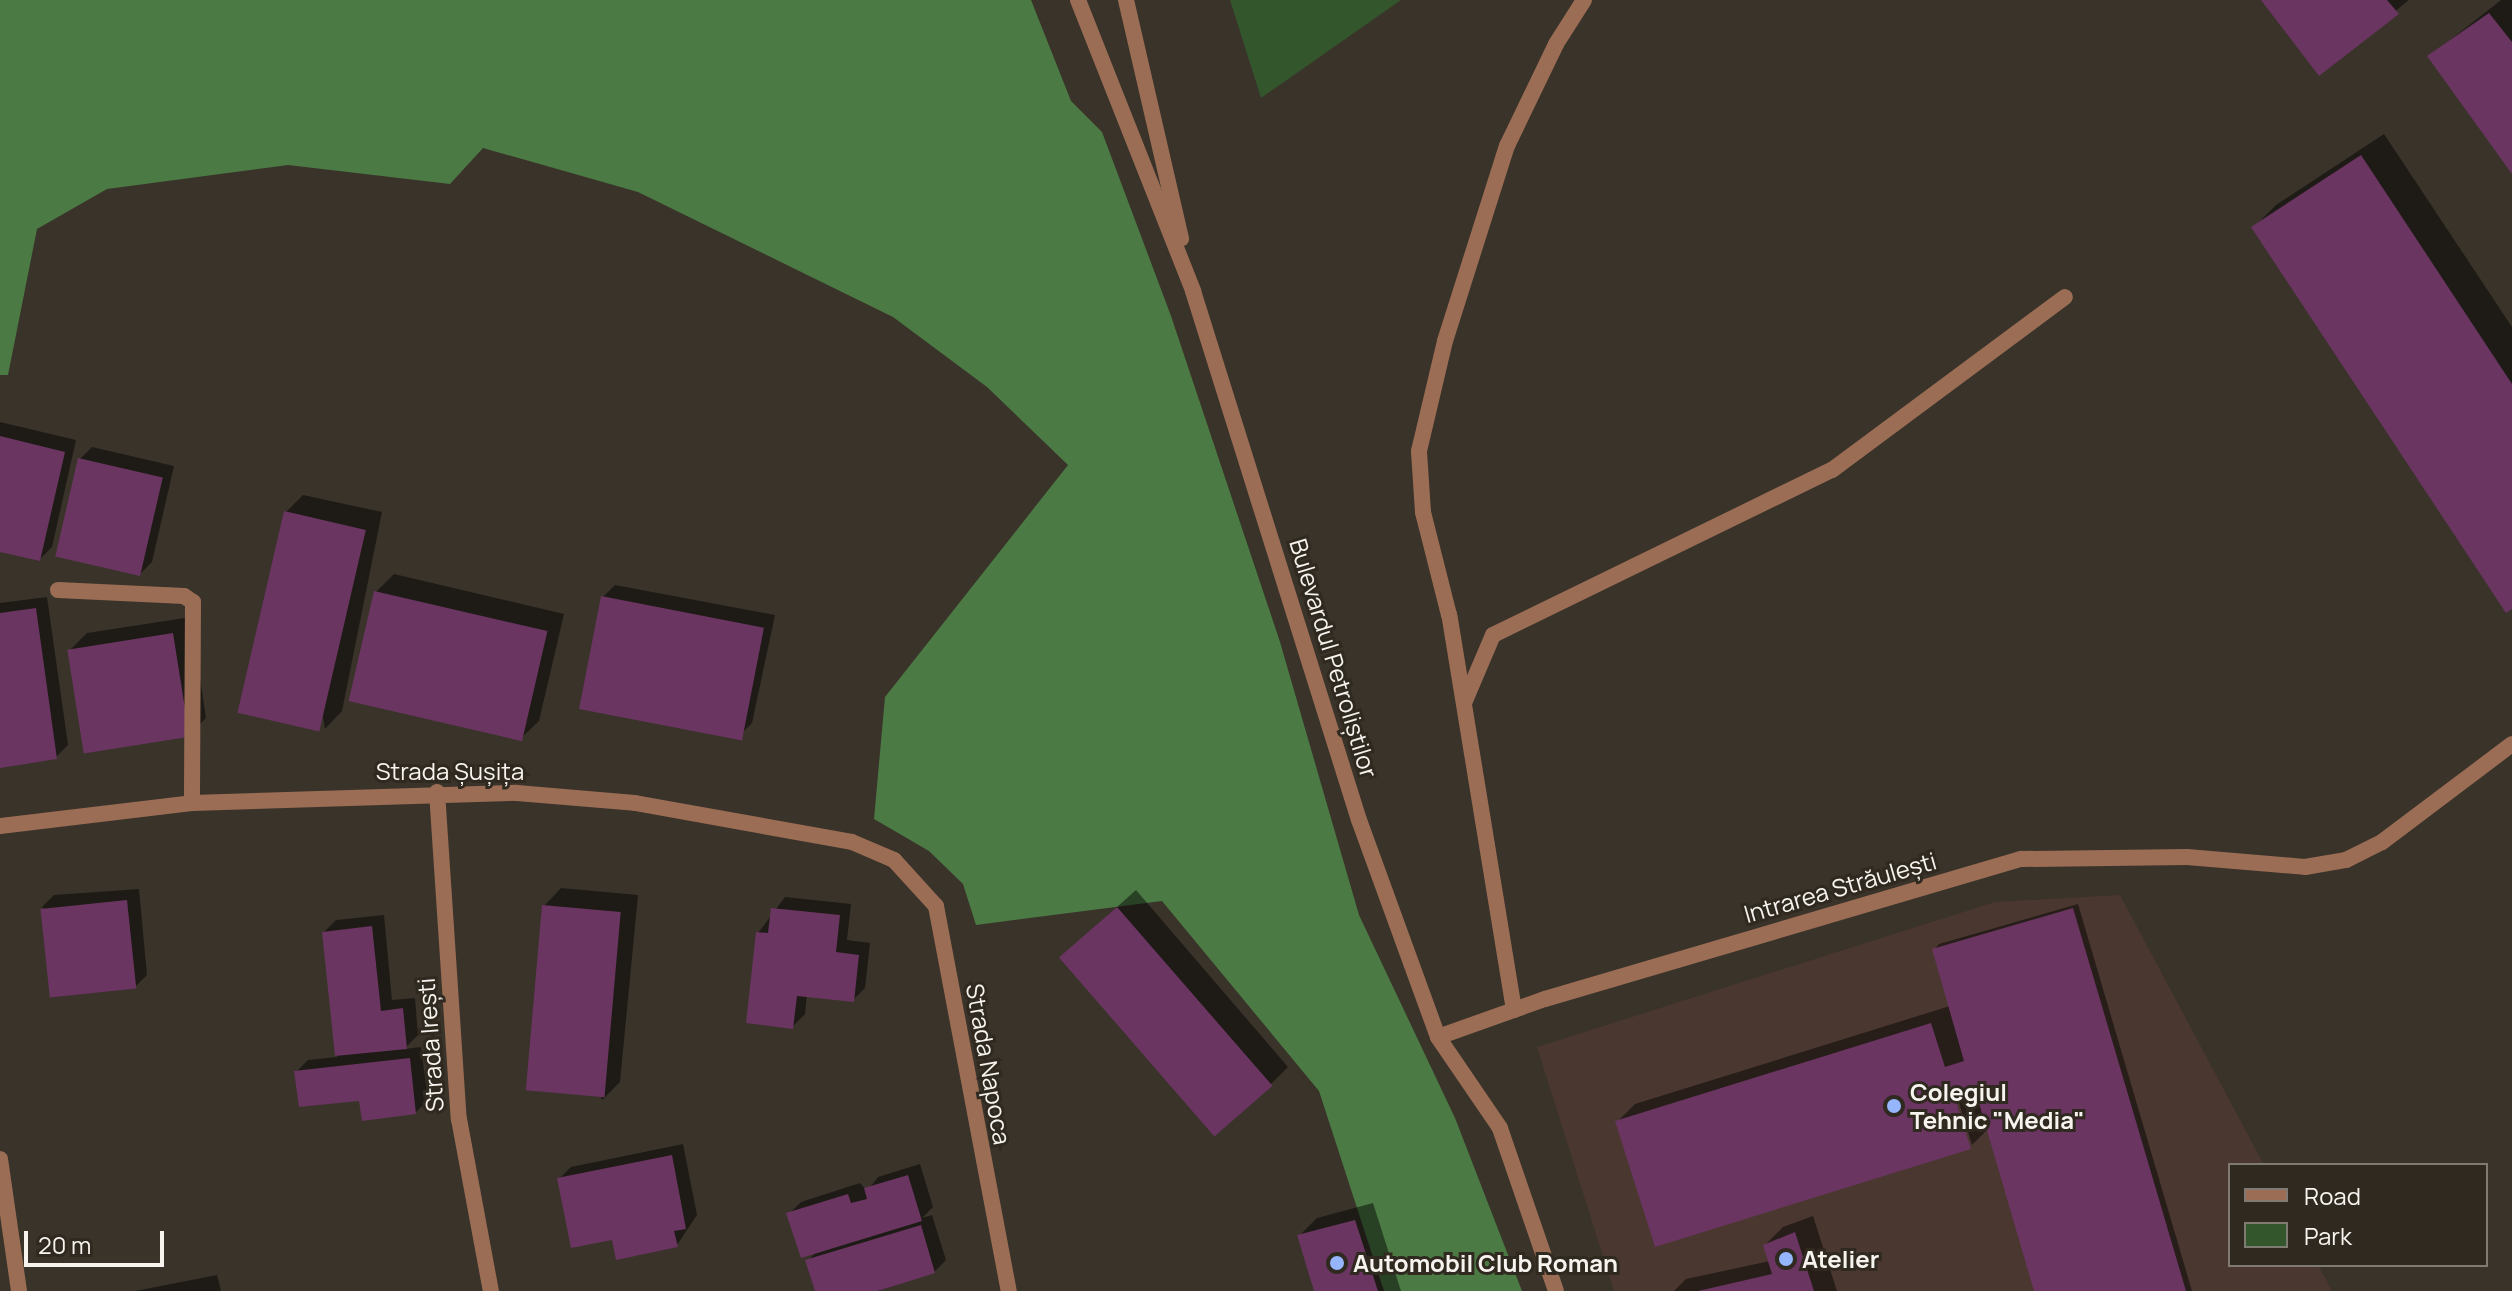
<!DOCTYPE html>
<meta charset="utf-8">
<style>
body{margin:0}
#map{position:relative;width:2512px;height:1291px;overflow:hidden;background:#39332a;font-family:Manrope,sans-serif}
div>[style]{position:absolute}
.education>*{inset:0;background:#4a3730}
.green>*{inset:0;background:#33562d}
.forest>*{inset:0;background:#4c7a44}
.shadow>*{inset:0;background:#0007}
.building>*{inset:0;background:#6a3561;transform-origin:0 0}
.service>*{height:16px;margin:-8px;padding:0 8px;transform-origin:8px;border-radius:8px;background:#9c6d55}
.minor>*{height:16px;margin:-8px;padding:0 8px;transform-origin:8px;border-radius:8px;background:#9c6d55}
.tertiary>*{height:16px;margin:-8px;padding:0 8px;transform-origin:8px;border-radius:8px;background:#9c6d55}
.dots>*{width:22px;height:22px;translate:-50% -50%;box-sizing:border-box;border:4px solid #2f2920;border-radius:50%}
span{translate:-50% -50%;white-space:nowrap;text-align:center;line-height:1.15;-webkit-text-stroke:6px #2f2920;paint-order:stroke}
.street-label{font-size:24px;color:#f7f3ee}
.poi-label{font-size:24px;color:#f7f3ee;font-weight:700}
.left{translate:0 -50%;text-align:left}
.legend{position:absolute;left:2228px;top:1163px;width:260px;height:104px;box-sizing:border-box;background:#2f2920;border:2px solid #7f7a72;margin:0;padding:10px 14px;list-style:none;font-size:24px;color:#f7f3ee}
.legend li{display:flex;align-items:center;gap:16px;height:40px}
.legend b{width:40px;border:2px solid #7f7a72}
.scale{position:absolute;left:24px;top:1231px;width:140px;height:36px;box-sizing:border-box;border:4px solid #f7f3ee;border-top:0;padding-left:10px;font-size:24px;line-height:28px;white-space:nowrap;color:#f7f3ee;-webkit-text-stroke:6px #2f2920;paint-order:stroke}
</style>
<div id="map">
<div class="education">
<div style="clip-path:polygon(2120px 895px,2264px 1165px,2230px 1165px,2230px 1265px,2318px 1265px,2332px 1291px,1614px 1291px,1537px 1047px,1995px 902px)"></div>
</div>
<div class="green">
<div style="clip-path:polygon(1230px 0,1401px 0,1261px 98px)"></div>
</div>
<div class="forest">
<div style="clip-path:polygon(0 0,1031px 0,1071px 101px,1102px 132px,1171px 316px,1280px 642px,1359px 915px,1455px 1118px,1522px 1291px,1384px 1291px,1319px 1091px,1162px 901px,976px 925px,963px 884px,929px 851px,874px 819px,885px 697px,1068px 465px,987px 387px,893px 317px,638px 192px,483px 148px,450px 184px,288px 165px,107px 189px,37px 229px,8px 375px,0 375px)"></div>
</div>
<div class="shadow">
<div style="clip-path:polygon(2263px 0,2409px 0,2319px 73px)"></div>
<div style="clip-path:polygon(2501px 0,2512px 0,2512px 171px,2430px 56px)"></div>
<div style="clip-path:polygon(2384px 134px,2512px 327px,2512px 607px,2254px 227px,2276px 205px)"></div>
<div style="clip-path:polygon(0 422px,76px 440px,52px 547px,40px 559px,0 550px)"></div>
<div style="clip-path:polygon(92px 447px,174px 466px,152px 562px,140px 574px,80px 459px)"></div>
<div style="clip-path:polygon(303px 495px,382px 512px,342px 711px,325px 729px,286px 512px)"></div>
<div style="clip-path:polygon(394px 574px,564px 614px,539px 721px,521px 738px,376px 592px)"></div>
<div style="clip-path:polygon(615px 585px,775px 615px,752px 723px,740px 735px,603px 597px)"></div>
<div style="clip-path:polygon(47px 597px,68px 745px,56px 757px,0 763px,0 603px)"></div>
<div style="clip-path:polygon(191px 617px,206px 718px,189px 735px,69px 651px,87px 633px)"></div>
<div style="clip-path:polygon(561px 888px,638px 895px,620px 1082px,602px 1100px,544px 906px)"></div>
<div style="clip-path:polygon(139px 889px,147px 975px,135px 987px,42px 907px,54px 895px)"></div>
<div style="clip-path:polygon(1136px 890px,1288px 1067px,1270px 1085px,1061px 957px)"></div>
<div style="clip-path:polygon(785px 897px,851px 904px,847px 940px,870px 943px,865px 988px,853px 1000px,807px 995px,805px 1014px,793px 1026px,758px 933px)"></div>
<div style="clip-path:polygon(2078px 904px,2192px 1291px,2036px 1291px,1988px 1129px,1972px 1145px,1955px 1090px,1950px 1090px,1970px 1147px,1656px 1245px,1618px 1121px,1635px 1104px,1950px 1006px,1934px 950px,1939px 944px)"></div>
<div style="clip-path:polygon(384px 915px,392px 1000px,415px 998px,418px 1035px,404px 1049px,421px 1047px,428px 1100px,416px 1112px,361px 1098px,296px 1072px,308px 1060px,337px 1057px,324px 932px,336px 920px)"></div>
<div style="clip-path:polygon(683px 1144px,697px 1215px,677px 1245px,559px 1179px,571px 1167px)"></div>
<div style="clip-path:polygon(920px 1164px,933px 1207px,922px 1218px,932px 1215px,946px 1260px,934px 1272px,879px 1291px,817px 1291px,808px 1261px,818px 1250px,789px 1214px,801px 1202px,860px 1183px,867px 1191px,878px 1177px)"></div>
<div style="clip-path:polygon(1373px 1203px,1401px 1291px,1316px 1291px,1299px 1236px,1317px 1218px)"></div>
<div style="clip-path:polygon(1813px 1216px,1837px 1291px,1674px 1291px,1686px 1279px,1770px 1261px,1765px 1245px,1783px 1227px)"></div>
<div style="clip-path:polygon(217px 1275px,221px 1291px,135px 1291px)"></div>
</div>
<div class="building">
<div style="clip-path:polygon(2261px 0,2387px 0,2399px 14px,2319px 76px)"></div>
<div style="clip-path:polygon(2489px 13px,2512px 42px,2512px 174px,2427px 56px)"></div>
<div style="clip-path:polygon(2361px 155px,2512px 384px,2512px 609px,2506px 613px,2251px 227px)"></div>
<div style="clip-path:polygon(0 436px,65px 452px,40px 561px,0 552px)"></div>
<div style="left:78px;top:458px;width:87px;height:101px;rotate:13deg"></div>
<div style="left:284px;top:511px;width:84px;height:207px;rotate:13deg"></div>
<div style="left:374px;top:591px;width:178px;height:113px;rotate:13deg"></div>
<div style="left:601px;top:596px;width:166px;height:115px;rotate:11deg"></div>
<div style="clip-path:polygon(36px 608px,57px 759px,0 768px,0 613px)"></div>
<div style="left:173px;top:633px;width:105px;height:107px;rotate:81deg"></div>
<div style="left:127px;top:900px;width:89px;height:87px;rotate:84deg"></div>
<div style="left:542px;top:905px;width:79px;height:186px;rotate:5deg"></div>
<div style="left:1117px;top:907px;width:237px;height:77px;rotate:49deg"></div>
<div style="clip-path:polygon(771px 908px,840px 915px,836px 952px,859px 955px,854px 1002px,797px 996px,793px 1029px,746px 1023px,756px 932px,768px 933px)"></div>
<div style="clip-path:polygon(2073px 908px,2186px 1291px,2034px 1291px,1974px 1086px,1953px 1092px,1971px 1149px,1655px 1247px,1615px 1121px,1931px 1023px,1945px 1067px,1964px 1061px,1932px 949px)"></div>
<div style="clip-path:polygon(372px 926px,381px 1011px,403px 1008px,407px 1049px,335px 1056px,322px 932px)"></div>
<div style="clip-path:polygon(410px 1058px,416px 1114px,362px 1121px,359px 1101px,299px 1107px,294px 1071px)"></div>
<div style="clip-path:polygon(672px 1155px,686px 1229px,674px 1231px,678px 1247px,616px 1260px,612px 1240px,571px 1248px,557px 1178px)"></div>
<div style="clip-path:polygon(908px 1175px,922px 1221px,801px 1258px,786px 1213px,848px 1194px,851px 1203px,867px 1199px,864px 1188px)"></div>
<div style="clip-path:polygon(1355px 1220px,1378px 1291px,1314px 1291px,1297px 1235px)"></div>
<div style="clip-path:polygon(921px 1225px,935px 1273px,878px 1291px,815px 1291px,805px 1260px)"></div>
<div style="clip-path:polygon(1795px 1232px,1814px 1291px,1698px 1291px,1772px 1274px,1763px 1245px)"></div>
</div>
<div class="service">
<div style="left:1464px;top:703px;width:74px;rotate:-66.9deg"></div>
<div style="left:1493px;top:635px;width:377px;rotate:-26deg"></div>
<div style="left:1832px;top:470px;width:290px;rotate:-36.6deg"></div>
<div style="left:1514px;top:1010px;width:400px;rotate:-99.3deg"></div>
<div style="left:1449px;top:615px;width:106px;rotate:-104.2deg"></div>
<div style="left:1423px;top:512px;width:61px;rotate:-93.8deg"></div>
<div style="left:1419px;top:451px;width:113px;rotate:-76.7deg"></div>
<div style="left:1445px;top:341px;width:205px;rotate:-72.4deg"></div>
<div style="left:1507px;top:146px;width:113px;rotate:-64.3deg"></div>
<div style="left:1556px;top:44px;width:52px;rotate:-57.5deg"></div>
</div>
<div class="minor">
<div style="left:58px;top:590px;width:126px;rotate:2.7deg"></div>
<div style="left:184px;top:596px;width:11px;rotate:34deg"></div>
<div style="left:193px;top:602px;width:201px;rotate:90.3deg"></div>
<div style="left:437px;top:792px;width:328px;rotate:86.2deg"></div>
<div style="left:459px;top:1119px;width:175px;rotate:79.5deg"></div>
<div style="left:0;top:826px;width:193px;rotate:-6.8deg"></div>
<div style="left:192px;top:803px;width:325px;rotate:-1.8deg"></div>
<div style="left:517px;top:793px;width:118px;rotate:4.8deg"></div>
<div style="left:635px;top:803px;width:220px;rotate:10.2deg"></div>
<div style="left:852px;top:842px;width:46px;rotate:23.2deg"></div>
<div style="left:894px;top:860px;width:62px;rotate:47.6deg"></div>
<div style="left:936px;top:906px;width:392px;rotate:79.3deg"></div>
<div style="left:0;top:1159px;width:133px;rotate:81.8deg"></div>
<div style="left:1556px;top:1291px;width:172px;rotate:-109deg"></div>
<div style="left:1500px;top:1128px;width:110px;rotate:-124.3deg"></div>
<div style="left:1438px;top:1037px;width:114px;rotate:-19.6deg"></div>
<div style="left:1545px;top:999px;width:497px;rotate:-16.4deg"></div>
<div style="left:2022px;top:859px;width:165px;rotate:-0.7deg"></div>
<div style="left:2187px;top:857px;width:118px;rotate:4.8deg"></div>
<div style="left:2305px;top:867px;width:42px;rotate:-9.7deg"></div>
<div style="left:2346px;top:860px;width:40px;rotate:-26.6deg"></div>
<div style="left:2382px;top:842px;width:163px;rotate:-37deg"></div>
</div>
<div class="tertiary">
<div style="left:1078px;top:0;width:313px;rotate:68.4deg"></div>
<div style="left:1193px;top:291px;width:554px;rotate:72.58deg"></div>
<div style="left:1359px;top:820px;width:231px;rotate:70deg"></div>
<div style="left:1126px;top:0;width:245px;rotate:77deg"></div>
</div>
<div class="dots">
<div style="left:1894px;top:1106px;background:#95b6fd"></div>
<div style="left:1786px;top:1259px;background:#95b6fd"></div>
<div style="left:1337px;top:1263px;background:#95b6fd"></div>
</div>
<div class="street-label">
<span style="left:1334px;top:658px;rotate:73deg">Bulevardul Petroliștilor</span>
<span style="left:450px;top:771px">Strada Șușița</span>
<span style="left:1840px;top:887px;rotate:-16deg">Intrarea Străulești</span>
<span style="left:430px;top:1045px;rotate:-94deg">Strada Irești</span>
<span style="left:989px;top:1064px;rotate:80deg">Strada Napoca</span>
</div>
<div class="poi-label">
<span class="left" style="left:1910px;top:1106px">Colegiul<br>Tehnic "Media"</span>
<span class="left" style="left:1802px;top:1259px">Atelier</span>
<span class="left" style="left:1353px;top:1263px">Automobil Club Roman</span>
</div>
<ul class="legend">
<li><b style="height:10px;background:#9c6d55"></b>Road</li>
<li><b style="height:22px;background:#33562d"></b>Park</li>
</ul>
<div class="scale">20 m</div>
</div>
